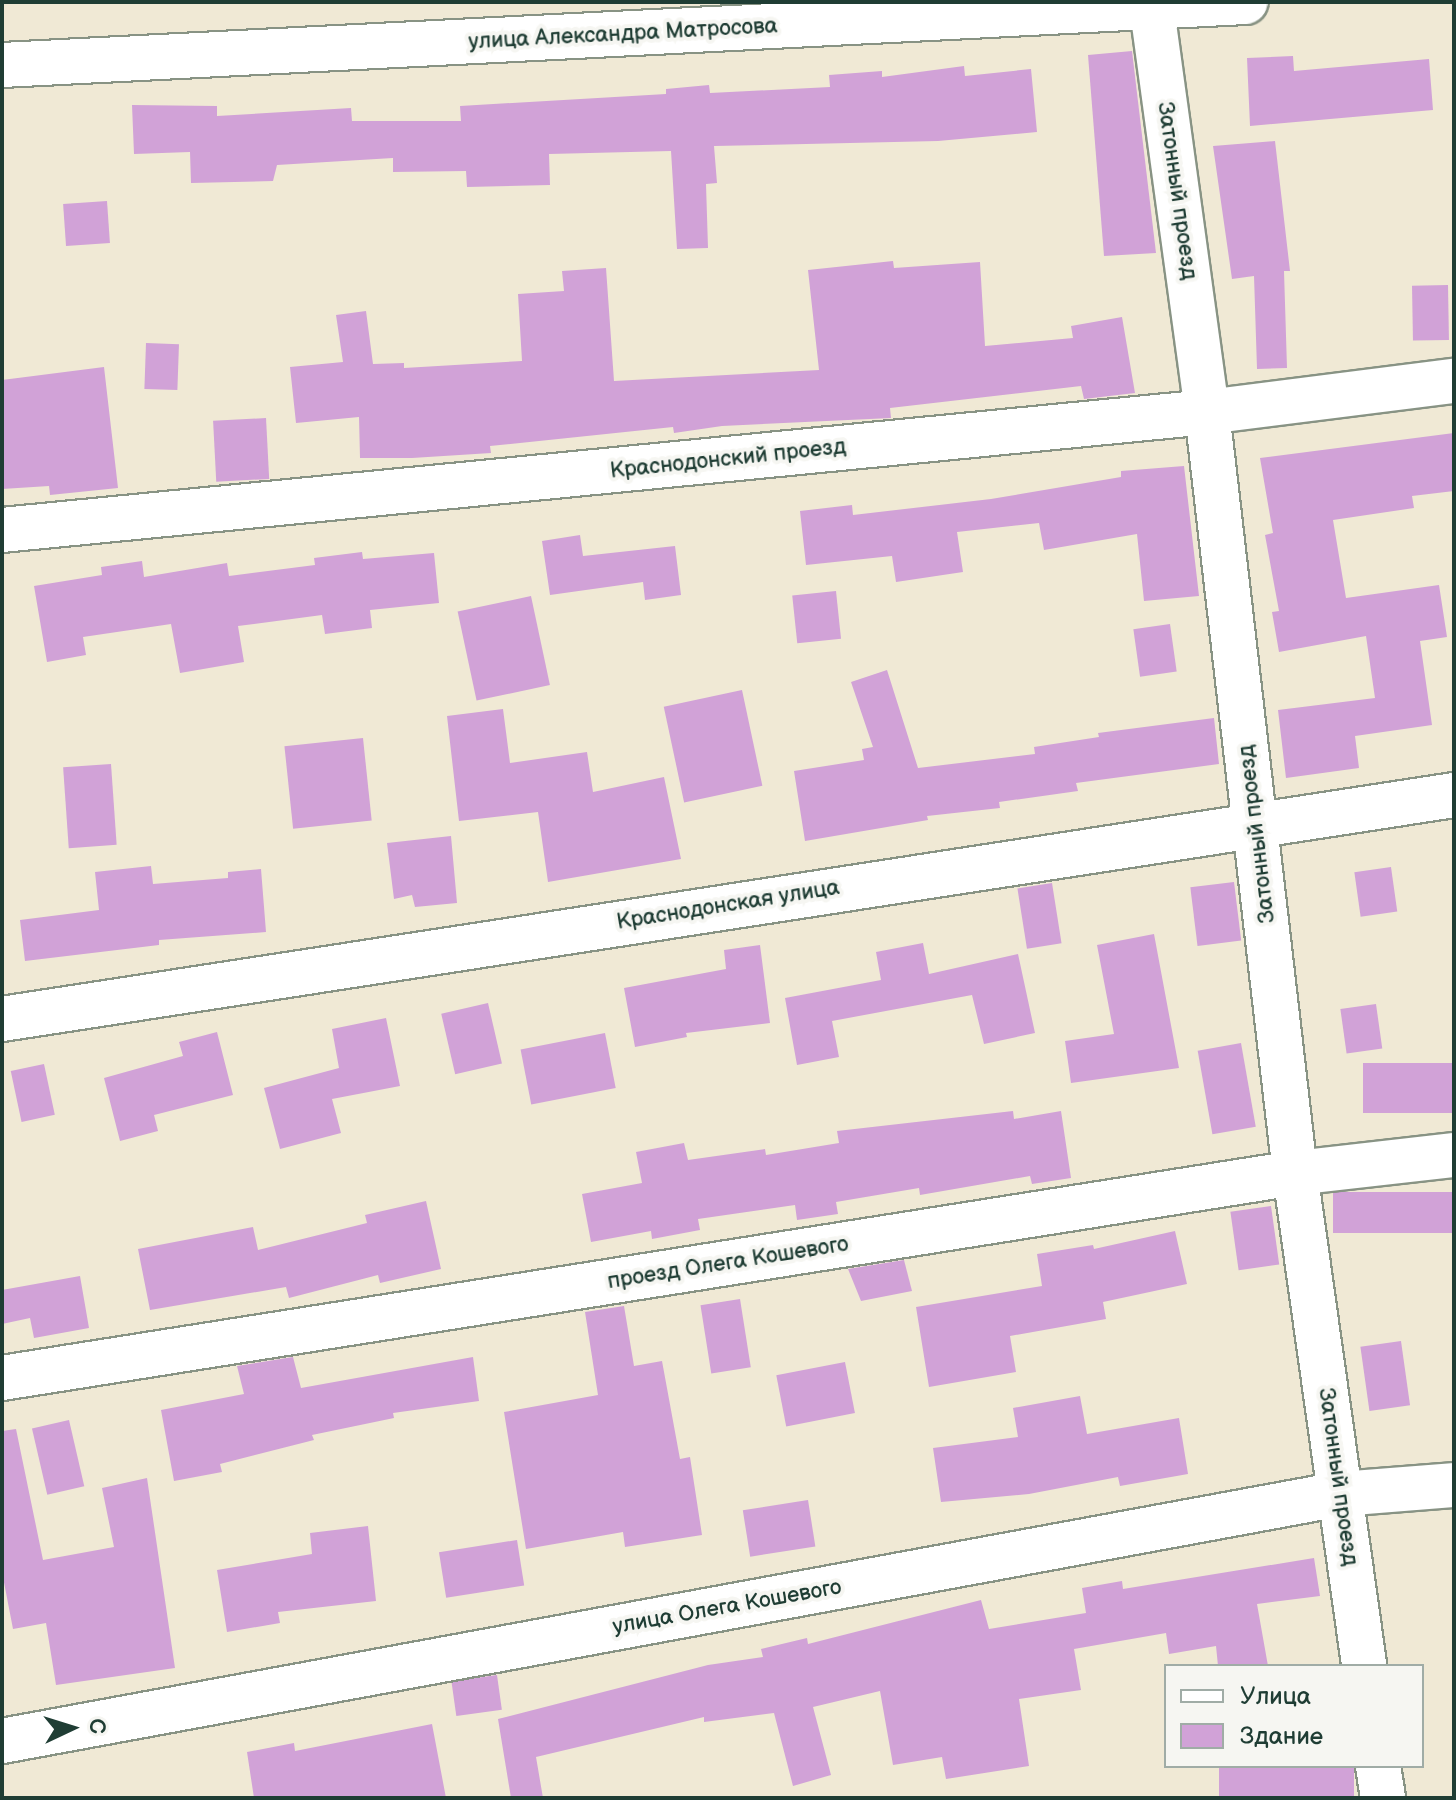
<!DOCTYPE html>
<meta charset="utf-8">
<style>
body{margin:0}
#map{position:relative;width:1456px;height:1800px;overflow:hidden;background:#f0e9d5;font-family:"Balsamiq Sans",sans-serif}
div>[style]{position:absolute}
.building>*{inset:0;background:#d1a2d7;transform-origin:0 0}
.roads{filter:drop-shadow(2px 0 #889384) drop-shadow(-2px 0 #889384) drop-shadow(0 2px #889384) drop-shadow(0 -2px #889384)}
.street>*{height:44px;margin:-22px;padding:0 22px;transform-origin:22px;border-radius:22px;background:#fff}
span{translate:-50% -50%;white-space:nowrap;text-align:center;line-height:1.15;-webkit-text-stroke:8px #f6f6f2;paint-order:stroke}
.street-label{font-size:22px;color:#1f3d34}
.frame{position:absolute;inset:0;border:4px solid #1f3d34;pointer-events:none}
.legend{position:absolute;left:1164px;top:1664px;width:260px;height:104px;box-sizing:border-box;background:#f6f6f2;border:2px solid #a0aca6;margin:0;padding:10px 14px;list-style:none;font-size:24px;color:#1f3d34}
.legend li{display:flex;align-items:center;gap:16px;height:40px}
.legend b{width:40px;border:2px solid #a0aca6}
.north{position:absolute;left:32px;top:1688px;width:80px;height:80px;-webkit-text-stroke:6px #f6f6f2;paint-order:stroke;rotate:86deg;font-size:22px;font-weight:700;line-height:32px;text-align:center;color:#1f3d34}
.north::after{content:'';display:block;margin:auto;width:28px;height:36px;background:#1f3d34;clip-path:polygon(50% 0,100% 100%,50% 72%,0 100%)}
</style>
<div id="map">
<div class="building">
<div style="clip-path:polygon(1132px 51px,1156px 253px,1104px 256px,1088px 55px)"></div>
<div style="clip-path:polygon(1293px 56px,1294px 71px,1429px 59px,1433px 110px,1250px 126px,1247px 58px)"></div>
<div style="clip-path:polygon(964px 66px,965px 76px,1031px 69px,1037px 132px,938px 141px,714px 146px,717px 183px,706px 184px,708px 248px,677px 249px,671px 151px,549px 154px,550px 185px,467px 187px,466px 171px,393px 172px,393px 158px,277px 165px,273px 181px,191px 183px,190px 152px,134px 154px,132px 105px,217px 106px,217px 116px,351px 108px,352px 121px,461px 121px,460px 106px,666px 94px,666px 89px,709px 85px,710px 93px,830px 87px,829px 75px,882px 71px,882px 77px)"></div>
<div style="clip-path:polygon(1275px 141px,1290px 271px,1284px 271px,1287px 368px,1257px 369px,1254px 276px,1232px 279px,1213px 146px)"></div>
<div style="left:107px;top:201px;width:42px;height:44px;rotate:86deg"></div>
<div style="clip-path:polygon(893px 261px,894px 268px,980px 262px,985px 346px,1073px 338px,1071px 326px,1122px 317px,1135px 393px,1084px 399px,1081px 386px,890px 408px,891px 418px,722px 426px,674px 433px,673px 427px,490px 446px,491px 453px,412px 458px,360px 458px,359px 417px,296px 423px,290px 367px,343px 362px,336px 315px,366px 311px,373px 364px,404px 363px,404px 368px,522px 361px,518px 294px,564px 291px,562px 271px,606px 268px,614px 381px,819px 370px,808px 270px)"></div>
<div style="left:1448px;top:285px;width:55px;height:36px;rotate:89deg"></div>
<div style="left:146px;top:343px;width:33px;height:46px;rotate:2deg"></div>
<div style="clip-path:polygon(104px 367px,118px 488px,50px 495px,49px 486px,2px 489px,2px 380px)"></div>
<div style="left:266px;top:418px;width:61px;height:53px;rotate:87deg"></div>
<div style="clip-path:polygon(1454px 433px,1454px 491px,1412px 496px,1414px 508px,1333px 520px,1346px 598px,1439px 585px,1447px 637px,1420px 641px,1432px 725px,1355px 736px,1359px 768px,1286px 778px,1278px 710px,1375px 698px,1366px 636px,1279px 652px,1272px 612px,1279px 611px,1265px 535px,1273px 533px,1260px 458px)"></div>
<div style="clip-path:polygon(1184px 466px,1199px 596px,1144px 601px,1137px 534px,1044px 550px,1039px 523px,957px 532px,963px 572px,896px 582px,892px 556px,806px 565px,800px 511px,852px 505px,853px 515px,991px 499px,1121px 477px,1121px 471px)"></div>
<div style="clip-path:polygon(580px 535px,583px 556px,675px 546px,681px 595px,645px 600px,643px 582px,550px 595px,542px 541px)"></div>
<div style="clip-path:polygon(362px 552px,363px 559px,434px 553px,439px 603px,370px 610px,372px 628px,325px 634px,322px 615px,238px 626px,244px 662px,180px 673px,171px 624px,83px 637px,86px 655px,47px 662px,34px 586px,102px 575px,101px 567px,142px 561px,144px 577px,227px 563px,229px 576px,315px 565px,314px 558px)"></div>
<div style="left:836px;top:591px;width:48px;height:44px;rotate:84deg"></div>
<div style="left:531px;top:596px;width:91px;height:75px;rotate:78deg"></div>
<div style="left:1170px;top:624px;width:48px;height:37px;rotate:82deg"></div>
<div style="clip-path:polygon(887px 670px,918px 768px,1035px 754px,1034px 747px,1099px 737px,1098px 733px,1214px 718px,1219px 764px,1076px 783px,1078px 791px,999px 802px,1000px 808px,927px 816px,928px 820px,805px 841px,794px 771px,864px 760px,862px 749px,873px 747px,851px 682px)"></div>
<div style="left:742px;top:690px;width:98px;height:80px;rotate:78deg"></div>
<div style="clip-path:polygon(503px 709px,510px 763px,587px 752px,593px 792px,664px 777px,681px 859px,548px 882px,538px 812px,459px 821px,447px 716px)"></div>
<div style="left:363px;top:738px;width:83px;height:79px;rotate:84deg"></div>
<div style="left:111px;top:764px;width:81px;height:48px;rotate:86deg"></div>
<div style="clip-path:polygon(451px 836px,457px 903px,415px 907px,412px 895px,394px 899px,387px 843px)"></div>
<div style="clip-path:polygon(151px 866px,153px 884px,228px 878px,228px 872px,261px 869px,266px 932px,159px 940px,159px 945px,25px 961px,20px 920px,99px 910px,95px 872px)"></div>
<div style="left:1391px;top:867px;width:45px;height:37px;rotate:82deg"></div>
<div style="left:1234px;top:882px;width:59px;height:44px;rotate:83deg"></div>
<div style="left:1052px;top:883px;width:61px;height:35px;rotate:81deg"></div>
<div style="clip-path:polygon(1154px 934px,1179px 1068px,1071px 1083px,1065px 1041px,1114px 1034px,1097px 945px)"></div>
<div style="clip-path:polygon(923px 943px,929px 974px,1018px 954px,1035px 1033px,984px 1044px,972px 995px,832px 1021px,839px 1057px,797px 1065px,785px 998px,881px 980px,876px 952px)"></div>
<div style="clip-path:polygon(760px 945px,770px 1023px,686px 1033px,687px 1037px,635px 1047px,624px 988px,726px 969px,724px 950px)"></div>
<div style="left:488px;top:1003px;width:62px;height:48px;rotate:77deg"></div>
<div style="left:1376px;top:1004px;width:45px;height:36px;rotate:82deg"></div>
<div style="clip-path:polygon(386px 1018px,400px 1086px,332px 1099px,341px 1133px,280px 1149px,264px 1088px,339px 1068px,332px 1029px)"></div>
<div style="clip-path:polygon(217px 1032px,233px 1095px,154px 1115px,158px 1131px,120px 1141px,104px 1078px,183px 1056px,179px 1042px)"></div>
<div style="left:605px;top:1033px;width:56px;height:86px;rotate:79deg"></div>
<div style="left:1241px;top:1043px;width:85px;height:44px;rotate:80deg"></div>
<div style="left:1454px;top:1063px;width:50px;height:91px;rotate:90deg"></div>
<div style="left:44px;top:1064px;width:52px;height:34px;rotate:78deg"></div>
<div style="clip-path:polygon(1013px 1111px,1014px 1119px,1061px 1111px,1071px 1178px,1032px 1184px,1030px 1176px,920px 1195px,919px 1188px,836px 1202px,838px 1214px,797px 1220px,795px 1205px,698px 1219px,700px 1230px,652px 1239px,651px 1231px,591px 1242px,582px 1194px,642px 1183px,636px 1152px,684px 1143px,688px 1160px,765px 1149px,766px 1155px,839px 1143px,837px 1131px)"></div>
<div style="left:1454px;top:1192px;width:41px;height:121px;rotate:90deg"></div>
<div style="clip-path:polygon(426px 1201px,441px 1269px,380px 1283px,378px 1275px,289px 1298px,286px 1287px,150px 1310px,138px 1249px,253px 1227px,258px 1250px,367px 1223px,365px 1215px)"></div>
<div style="left:1271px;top:1206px;width:59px;height:41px;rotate:82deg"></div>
<div style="clip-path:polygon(1175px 1231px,1187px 1284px,1103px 1302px,1106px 1319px,1010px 1336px,1016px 1372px,929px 1387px,916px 1307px,1042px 1286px,1037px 1254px,1093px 1245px,1094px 1249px)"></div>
<div style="clip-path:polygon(904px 1260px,912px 1291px,861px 1301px,848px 1269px)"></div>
<div style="clip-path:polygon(80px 1276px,89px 1328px,34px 1338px,30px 1318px,2px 1324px,2px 1290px)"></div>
<div style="left:740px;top:1299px;width:69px;height:40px;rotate:81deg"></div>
<div style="clip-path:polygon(624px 1306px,634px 1366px,662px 1361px,680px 1459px,690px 1457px,702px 1535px,625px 1547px,623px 1532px,526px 1549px,504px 1412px,598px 1395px,585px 1312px)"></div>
<div style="left:1401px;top:1341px;width:65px;height:41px;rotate:82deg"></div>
<div style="clip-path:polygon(293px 1357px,301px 1388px,473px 1357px,479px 1401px,393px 1413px,394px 1418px,312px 1435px,314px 1440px,220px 1464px,222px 1472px,174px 1481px,161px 1410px,244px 1394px,237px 1366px)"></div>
<div style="left:845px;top:1362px;width:52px;height:70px;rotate:79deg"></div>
<div style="clip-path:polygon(1080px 1396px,1087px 1434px,1179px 1418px,1188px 1474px,1120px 1486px,1118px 1477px,1029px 1494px,941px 1502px,933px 1448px,1018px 1437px,1013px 1408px)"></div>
<div style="left:69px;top:1420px;width:68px;height:38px;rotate:77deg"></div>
<div style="clip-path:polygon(16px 1429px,43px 1560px,114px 1547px,102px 1488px,147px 1478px,175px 1668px,56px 1685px,46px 1623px,13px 1629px,2px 1572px,2px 1431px)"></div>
<div style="left:808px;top:1500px;width:47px;height:66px;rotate:81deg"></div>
<div style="clip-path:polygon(368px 1526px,376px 1601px,278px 1612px,280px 1623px,227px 1632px,217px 1570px,312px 1554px,310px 1533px)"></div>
<div style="left:517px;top:1540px;width:46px;height:79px;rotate:81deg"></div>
<div style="clip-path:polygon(1314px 1558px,1320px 1596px,1257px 1604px,1268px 1666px,1218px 1666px,1216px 1646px,1169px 1654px,1166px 1633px,1074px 1649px,1081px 1690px,1019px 1699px,1029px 1766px,946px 1779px,942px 1757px,893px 1765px,880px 1691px,813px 1707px,831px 1775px,793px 1786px,774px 1713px,704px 1722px,704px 1717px,536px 1757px,543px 1798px,511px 1798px,498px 1719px,708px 1665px,763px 1657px,761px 1649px,807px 1638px,808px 1644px,981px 1600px,989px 1629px,1086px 1613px,1082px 1588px,1122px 1581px,1123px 1589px)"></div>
<div style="left:497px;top:1675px;width:35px;height:46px;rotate:82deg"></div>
<div style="clip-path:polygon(432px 1724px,446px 1798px,254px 1798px,247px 1752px,294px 1743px,295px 1751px)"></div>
<div style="left:1219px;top:1766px;width:135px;height:32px"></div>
</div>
<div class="roads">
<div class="street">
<div style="left:1151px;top:2px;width:414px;rotate:82.2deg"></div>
<div style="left:1207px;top:412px;width:766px;rotate:83.4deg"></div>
<div style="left:1295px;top:1173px;width:498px;rotate:82deg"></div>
<div style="left:2px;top:65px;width:1245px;rotate:-2.9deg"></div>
<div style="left:2px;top:530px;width:1211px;rotate:-5.59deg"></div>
<div style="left:1207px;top:412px;width:249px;rotate:-7.2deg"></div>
<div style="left:2px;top:1019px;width:1469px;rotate:-8.77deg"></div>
<div style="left:2px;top:1378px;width:1309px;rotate:-9.01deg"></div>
<div style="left:1295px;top:1173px;width:160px;rotate:-6.5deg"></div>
<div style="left:2px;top:1741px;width:1361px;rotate:-10.46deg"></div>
<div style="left:1340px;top:1494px;width:114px;rotate:-4.5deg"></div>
<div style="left:1378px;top:1766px;width:32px;rotate:81deg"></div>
</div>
</div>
<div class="street-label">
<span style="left:623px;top:34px;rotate:-3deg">улица Александра Матросова</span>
<span style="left:1177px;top:191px;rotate:82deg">Затонный проезд</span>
<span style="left:728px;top:459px;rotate:-6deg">Краснодонский проезд</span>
<span style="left:1257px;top:834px;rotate:-97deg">Затонный проезд</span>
<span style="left:728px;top:905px;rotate:-9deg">Краснодонская улица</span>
<span style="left:728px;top:1263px;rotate:-9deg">проезд Олега Кошевого</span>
<span style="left:1338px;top:1477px;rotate:82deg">Затонный проезд</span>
<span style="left:727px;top:1607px;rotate:-10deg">улица Олега Кошевого</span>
</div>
<div class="frame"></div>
<ul class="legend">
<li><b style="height:10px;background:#fff"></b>Улица</li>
<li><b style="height:22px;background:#d1a2d7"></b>Здание</li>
</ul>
<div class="north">С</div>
</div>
